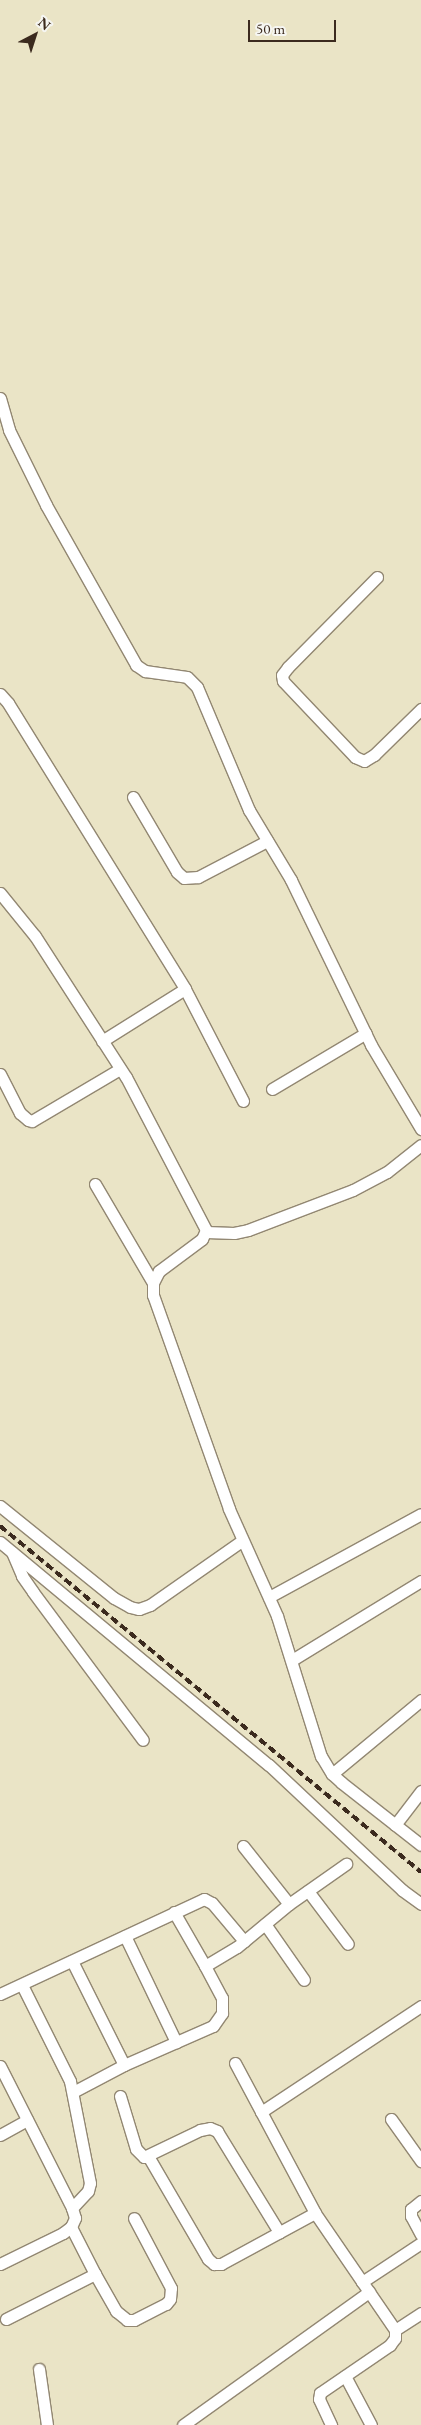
<!DOCTYPE html>
<style>
body{margin:0}
#map{position:relative;width:421px;height:2425px;overflow:hidden;background:#eae4c6;font-family:"EB Garamond",serif}
div>[style]{position:absolute}
.roads{filter:drop-shadow(1px 0 #928772) drop-shadow(-1px 0 #928772) drop-shadow(0 1px #928772) drop-shadow(0 -1px #928772)}
.minor>*{height:11px;margin:-5.5px;padding:0 5.5px;transform-origin:5.5px;border-radius:5.5px;background:#fff}
.rail>*{height:4px;margin-top:-2px;transform-origin:0;background:repeating-linear-gradient(90deg,#3b2a1e 0 8px,transparent 0 12px)}
span{translate:-50% -50%;white-space:nowrap;text-align:center;line-height:1.15;-webkit-text-stroke:4.5px #f6f6f2;paint-order:stroke}
.north{position:absolute;left:10px;top:10px;width:50px;height:50px;-webkit-text-stroke:4px #f6f6f2;paint-order:stroke;rotate:40deg;font-size:14px;font-weight:700;line-height:20px;text-align:center;color:#3b2a1e}
.north::after{content:'';display:block;margin:auto;width:18px;height:22px;background:#3b2a1e;clip-path:polygon(50% 0,100% 100%,50% 72%,0 100%)}
.scale{position:absolute;left:248px;top:20px;width:88px;height:22px;box-sizing:border-box;border:2px solid #3b2a1e;border-top:0;padding-left:6px;font-size:15px;line-height:18px;white-space:nowrap;color:#3b2a1e;-webkit-text-stroke:4px #f6f6f2;paint-order:stroke}
</style>
<div id="map">
<div class="roads">
<div class="minor">
<div style="left:0;top:398px;width:33px;rotate:74deg"></div>
<div style="left:9px;top:430px;width:84px;rotate:63.7deg"></div>
<div style="left:46px;top:505px;width:184px;rotate:60.6deg"></div>
<div style="left:136px;top:665px;width:11px;rotate:34deg"></div>
<div style="left:145px;top:671px;width:42px;rotate:8.1deg"></div>
<div style="left:187px;top:677px;width:14px;rotate:45deg"></div>
<div style="left:197px;top:687px;width:134px;rotate:67.1deg"></div>
<div style="left:249px;top:810px;width:82px;rotate:59deg"></div>
<div style="left:291px;top:880px;width:183px;rotate:64.1deg"></div>
<div style="left:371px;top:1045px;width:98px;rotate:59.2deg"></div>
<div style="left:377px;top:577px;width:127px;rotate:134.7deg"></div>
<div style="left:288px;top:667px;width:10px;rotate:127deg"></div>
<div style="left:282px;top:675px;width:6px;rotate:81deg"></div>
<div style="left:283px;top:681px;width:105px;rotate:46.5deg"></div>
<div style="left:355px;top:757px;width:10px;rotate:24deg"></div>
<div style="left:364px;top:761px;width:12px;rotate:-31deg"></div>
<div style="left:374px;top:755px;width:66px;rotate:-44.4deg"></div>
<div style="left:0;top:694px;width:12px;rotate:48deg"></div>
<div style="left:8px;top:703px;width:336px;rotate:58.2deg"></div>
<div style="left:133px;top:797px;width:87px;rotate:59.6deg"></div>
<div style="left:177px;top:872px;width:9px;rotate:41deg"></div>
<div style="left:184px;top:878px;width:14px;rotate:-4deg"></div>
<div style="left:198px;top:877px;width:78px;rotate:-27.6deg"></div>
<div style="left:0;top:893px;width:55px;rotate:50.9deg"></div>
<div style="left:35px;top:936px;width:168px;rotate:57.2deg"></div>
<div style="left:126px;top:1077px;width:173px;rotate:62.4deg"></div>
<div style="left:206px;top:1230px;width:10px;rotate:114deg"></div>
<div style="left:202px;top:1239px;width:54px;rotate:143.3deg"></div>
<div style="left:159px;top:1271px;width:13px;rotate:117deg"></div>
<div style="left:153px;top:1283px;width:12px;rotate:90deg"></div>
<div style="left:153px;top:1295px;width:227px;rotate:70.4deg"></div>
<div style="left:229px;top:1509px;width:117px;rotate:65.8deg"></div>
<div style="left:277px;top:1616px;width:147px;rotate:72.6deg"></div>
<div style="left:321px;top:1756px;width:21px;rotate:59deg"></div>
<div style="left:332px;top:1774px;width:13px;rotate:42deg"></div>
<div style="left:342px;top:1783px;width:100px;rotate:38.1deg"></div>
<div style="left:102px;top:1041px;width:98px;rotate:-32.1deg"></div>
<div style="left:185px;top:989px;width:126px;rotate:62.6deg"></div>
<div style="left:0;top:1074px;width:44px;rotate:62.9deg"></div>
<div style="left:20px;top:1113px;width:11px;rotate:41deg"></div>
<div style="left:28px;top:1120px;width:4px;rotate:14deg"></div>
<div style="left:32px;top:1121px;width:102px;rotate:-30.6deg"></div>
<div style="left:272px;top:1089px;width:109px;rotate:-30.8deg"></div>
<div style="left:95px;top:1184px;width:115px;rotate:59.6deg"></div>
<div style="left:206px;top:1232px;width:28px;rotate:2deg"></div>
<div style="left:234px;top:1233px;width:14px;rotate:-12deg"></div>
<div style="left:248px;top:1230px;width:112px;rotate:-20.9deg"></div>
<div style="left:353px;top:1190px;width:38px;rotate:-28deg"></div>
<div style="left:387px;top:1172px;width:43px;rotate:-38.5deg"></div>
<div style="left:0;top:1506px;width:146px;rotate:38.9deg"></div>
<div style="left:114px;top:1598px;width:18px;rotate:29deg"></div>
<div style="left:130px;top:1607px;width:9px;rotate:13deg"></div>
<div style="left:139px;top:1609px;width:12px;rotate:-20deg"></div>
<div style="left:150px;top:1605px;width:113px;rotate:-35deg"></div>
<div style="left:0;top:1542px;width:349px;rotate:39.7deg"></div>
<div style="left:269px;top:1765px;width:183px;rotate:43.2deg"></div>
<div style="left:402px;top:1890px;width:24px;rotate:36deg"></div>
<div style="left:12px;top:1552px;width:26px;rotate:67deg"></div>
<div style="left:22px;top:1576px;width:19px;rotate:55deg"></div>
<div style="left:33px;top:1592px;width:184px;rotate:53.4deg"></div>
<div style="left:269px;top:1597px;width:173px;rotate:-28.6deg"></div>
<div style="left:292px;top:1660px;width:151px;rotate:-31.5deg"></div>
<div style="left:332px;top:1774px;width:116px;rotate:-39.7deg"></div>
<div style="left:395px;top:1825px;width:43px;rotate:-52.6deg"></div>
<div style="left:243px;top:1846px;width:74px;rotate:51.6deg"></div>
<div style="left:308px;top:1891px;width:66px;rotate:53deg"></div>
<div style="left:174px;top:1912px;width:62px;rotate:60.1deg"></div>
<div style="left:265px;top:1924px;width:68px;rotate:55.1deg"></div>
<div style="left:125px;top:1936px;width:118px;rotate:64.3deg"></div>
<div style="left:72px;top:1961px;width:116px;rotate:63.4deg"></div>
<div style="left:0;top:1994px;width:225px;rotate:-25deg"></div>
<div style="left:204px;top:1899px;width:9px;rotate:27deg"></div>
<div style="left:212px;top:1903px;width:50px;rotate:49.9deg"></div>
<div style="left:235px;top:2063px;width:170px;rotate:61.9deg"></div>
<div style="left:315px;top:2213px;width:142px;rotate:55.6deg"></div>
<div style="left:395px;top:2330px;width:8px;rotate:90deg"></div>
<div style="left:395px;top:2338px;width:9px;rotate:126deg"></div>
<div style="left:390px;top:2345px;width:85px;rotate:145.6deg"></div>
<div style="left:320px;top:2393px;width:6px;rotate:99deg"></div>
<div style="left:319px;top:2399px;width:29px;rotate:65deg"></div>
<div style="left:0;top:2066px;width:159px;rotate:63.1deg"></div>
<div style="left:72px;top:2208px;width:23px;rotate:-47deg"></div>
<div style="left:88px;top:2191px;width:8px;rotate:-76deg"></div>
<div style="left:90px;top:2183px;width:104px;rotate:-101.1deg"></div>
<div style="left:70px;top:2081px;width:107px;rotate:-116.6deg"></div>
<div style="left:73px;top:2092px;width:58px;rotate:-27.9deg"></div>
<div style="left:124px;top:2065px;width:97px;rotate:-23.7deg"></div>
<div style="left:213px;top:2026px;width:16px;rotate:-55deg"></div>
<div style="left:222px;top:2013px;width:15px;rotate:-90deg"></div>
<div style="left:222px;top:1998px;width:36px;rotate:-118deg"></div>
<div style="left:205px;top:1966px;width:37px;rotate:-31deg"></div>
<div style="left:237px;top:1947px;width:67px;rotate:-39.6deg"></div>
<div style="left:289px;top:1904px;width:70px;rotate:-35.1deg"></div>
<div style="left:120px;top:2096px;width:55px;rotate:73.2deg"></div>
<div style="left:136px;top:2149px;width:11px;rotate:45deg"></div>
<div style="left:144px;top:2157px;width:62px;rotate:-25.7deg"></div>
<div style="left:200px;top:2130px;width:10px;rotate:-11deg"></div>
<div style="left:210px;top:2128px;width:8px;rotate:23deg"></div>
<div style="left:217px;top:2131px;width:119px;rotate:58.5deg"></div>
<div style="left:261px;top:2112px;width:192px;rotate:-33.5deg"></div>
<div style="left:391px;top:2119px;width:52px;rotate:54.5deg"></div>
<div style="left:0;top:2135px;width:31px;rotate:-29deg"></div>
<div style="left:148px;top:2156px;width:119px;rotate:59.8deg"></div>
<div style="left:208px;top:2259px;width:8px;rotate:40deg"></div>
<div style="left:214px;top:2264px;width:7px"></div>
<div style="left:221px;top:2264px;width:107px;rotate:-28.5deg"></div>
<div style="left:421px;top:2201px;width:13px;rotate:141deg"></div>
<div style="left:411px;top:2209px;width:7px;rotate:90deg"></div>
<div style="left:411px;top:2216px;width:21px;rotate:62deg"></div>
<div style="left:0;top:2264px;width:70px;rotate:-26.2deg"></div>
<div style="left:63px;top:2233px;width:10px;rotate:-37deg"></div>
<div style="left:71px;top:2227px;width:10px;rotate:-66deg"></div>
<div style="left:75px;top:2218px;width:10px;rotate:-107deg"></div>
<div style="left:95px;top:2274px;width:43px;rotate:60.4deg"></div>
<div style="left:116px;top:2311px;width:14px;rotate:39deg"></div>
<div style="left:127px;top:2320px;width:7px"></div>
<div style="left:134px;top:2320px;width:36px;rotate:-27deg"></div>
<div style="left:166px;top:2304px;width:6px;rotate:-51deg"></div>
<div style="left:170px;top:2299px;width:11px;rotate:-85deg"></div>
<div style="left:171px;top:2288px;width:79px;rotate:-117.9deg"></div>
<div style="left:362px;top:2282px;width:71px;rotate:-33.5deg"></div>
<div style="left:6px;top:2319px;width:100px;rotate:-26.8deg"></div>
<div style="left:95px;top:2274px;width:53px;rotate:-117.1deg"></div>
<div style="left:395px;top:2330px;width:31px;rotate:-33deg"></div>
<div style="left:39px;top:2369px;width:57px;rotate:81.9deg"></div>
<div style="left:345px;top:2376px;width:55px;rotate:62deg"></div>
<div style="left:183px;top:2425px;width:229px;rotate:-35.6deg"></div>
</div>
</div>
<div class="rail">
<div style="left:0;top:1526px;width:545px;rotate:39.42deg"></div>
</div>
<div class="north">N</div>
<div class="scale">50 m</div>
</div>
